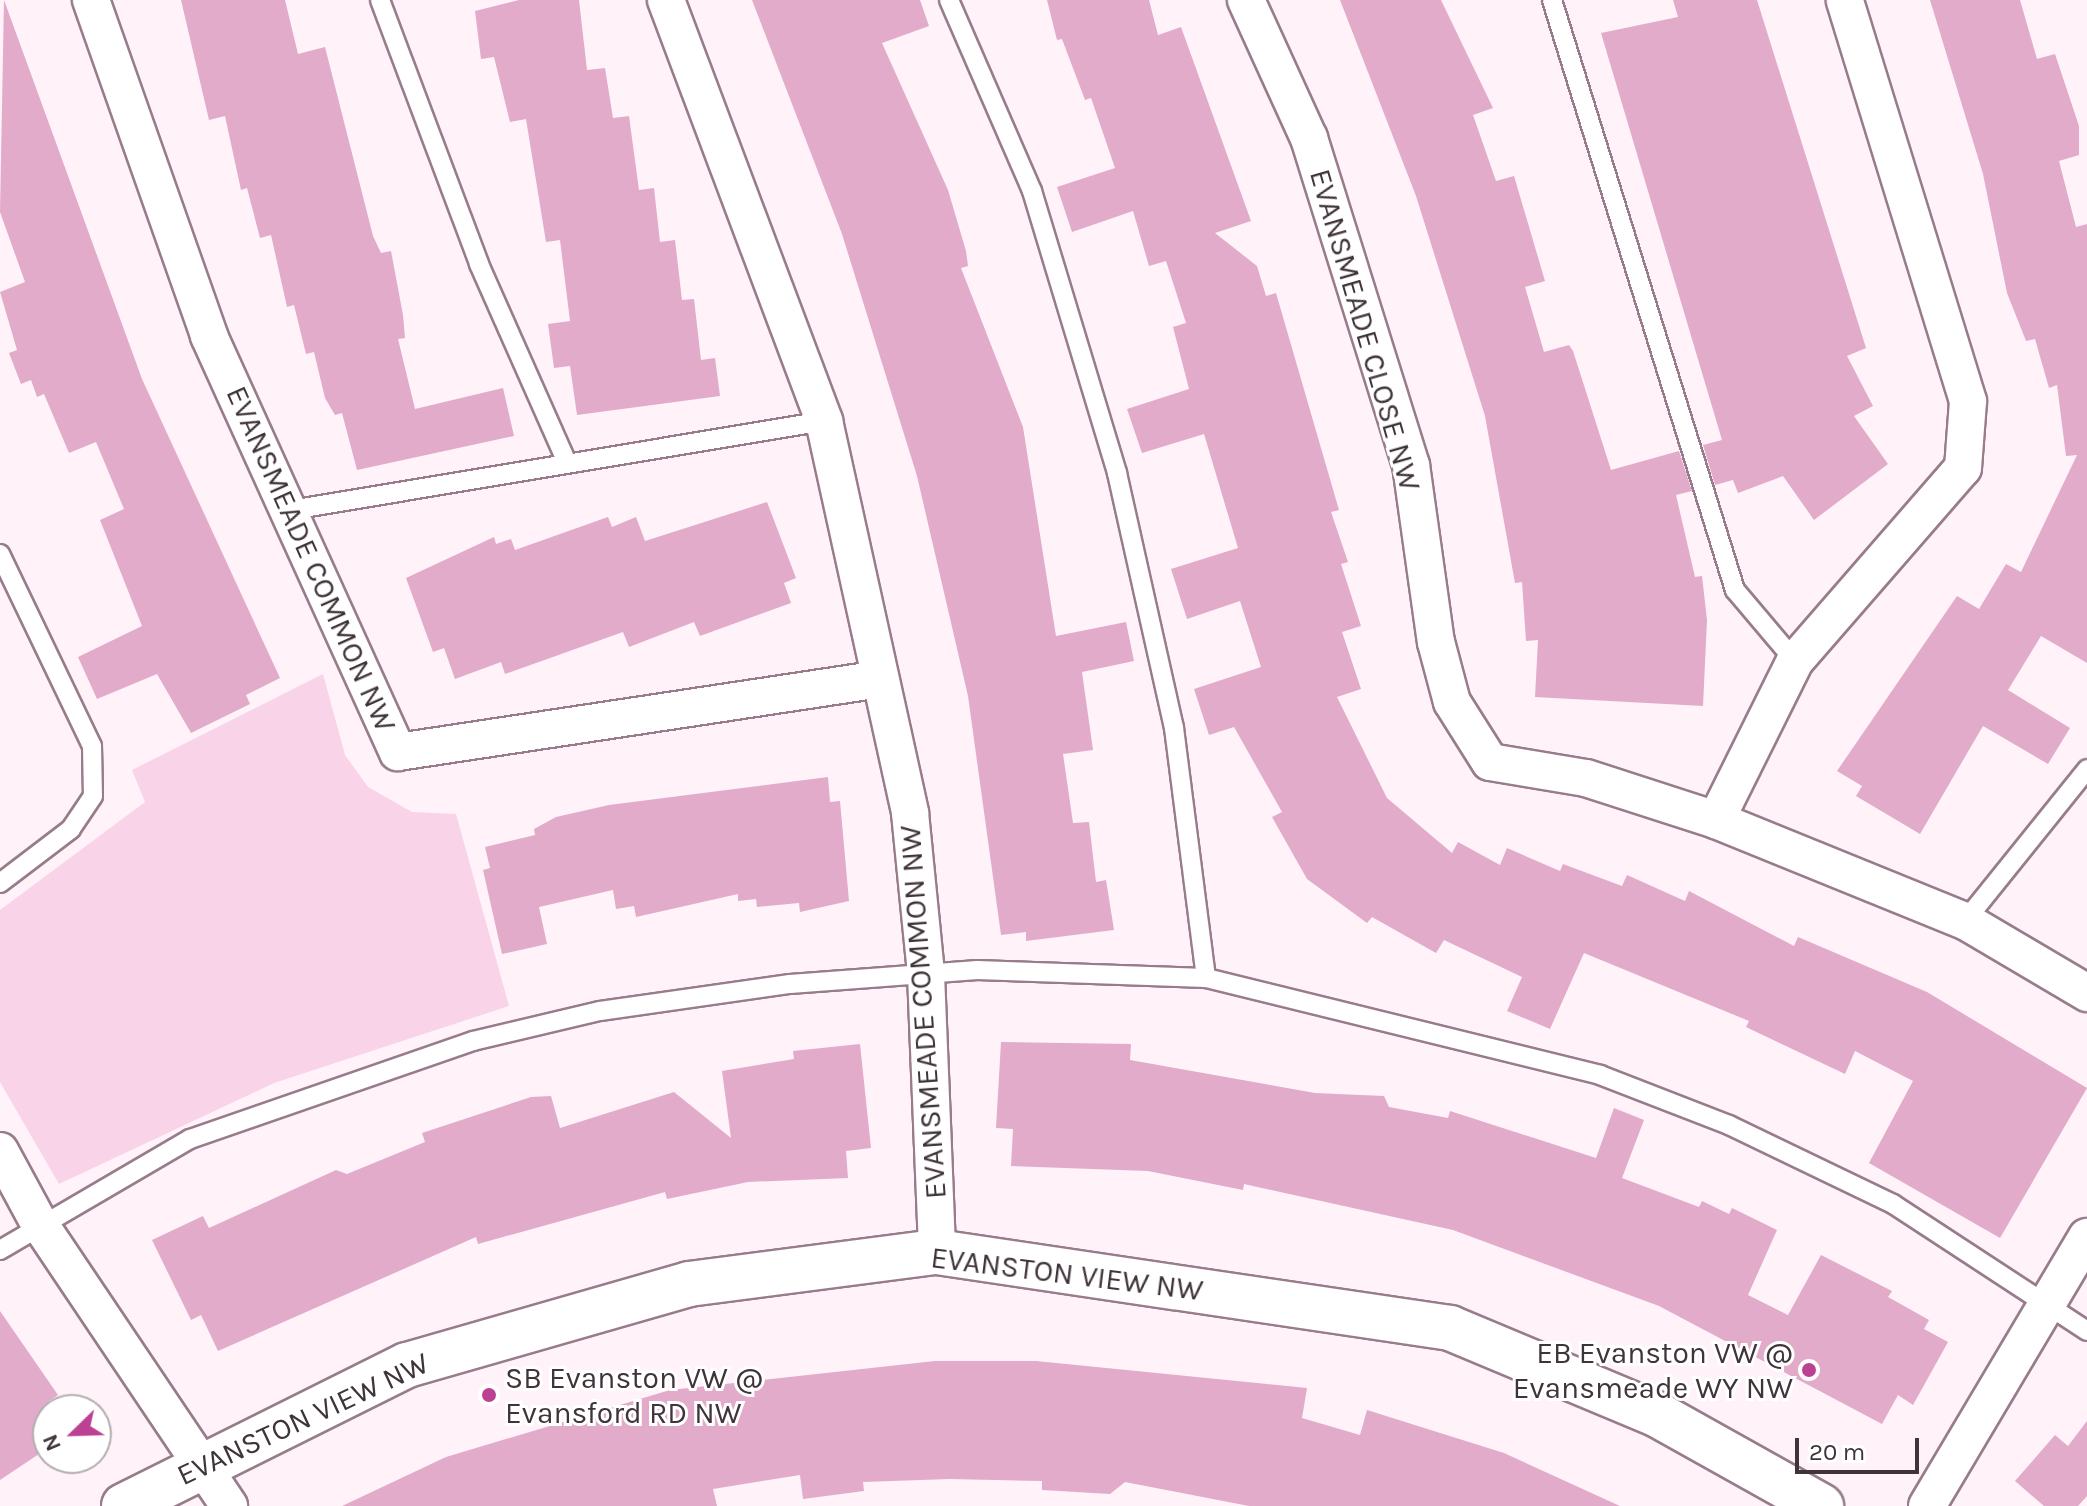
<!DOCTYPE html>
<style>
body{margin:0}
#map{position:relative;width:2087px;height:1506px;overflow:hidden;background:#fff2f9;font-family:Karla,sans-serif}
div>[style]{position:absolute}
.green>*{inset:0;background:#f9d3e8}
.building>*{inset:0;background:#e2abca}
.roads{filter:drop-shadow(2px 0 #987c8b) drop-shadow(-2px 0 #987c8b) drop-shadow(0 2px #987c8b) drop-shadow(0 -2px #987c8b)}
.service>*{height:18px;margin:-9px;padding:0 9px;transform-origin:9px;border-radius:9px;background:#fff}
.minor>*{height:36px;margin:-18px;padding:0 18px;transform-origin:18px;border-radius:18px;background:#fff}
.tertiary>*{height:44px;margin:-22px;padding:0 22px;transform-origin:22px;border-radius:22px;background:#fff}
.dots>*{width:22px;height:22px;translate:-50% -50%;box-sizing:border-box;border:4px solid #fff;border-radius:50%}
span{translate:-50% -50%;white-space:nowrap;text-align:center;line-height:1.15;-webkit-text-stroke:6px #fff;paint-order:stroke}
.street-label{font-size:30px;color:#40343b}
.poi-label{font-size:30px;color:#40343b}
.right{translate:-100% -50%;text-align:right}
.left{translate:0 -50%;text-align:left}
.north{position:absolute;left:32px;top:1394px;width:80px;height:80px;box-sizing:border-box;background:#fff;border:2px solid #b3aeb1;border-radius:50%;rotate:247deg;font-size:22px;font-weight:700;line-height:32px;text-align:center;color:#40343b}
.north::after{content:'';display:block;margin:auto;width:28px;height:36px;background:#bd4192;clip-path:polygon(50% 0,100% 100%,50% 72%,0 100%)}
.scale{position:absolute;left:1795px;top:1438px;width:124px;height:36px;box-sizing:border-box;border:4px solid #40343b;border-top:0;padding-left:10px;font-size:24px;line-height:28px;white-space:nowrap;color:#40343b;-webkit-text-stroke:6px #fff;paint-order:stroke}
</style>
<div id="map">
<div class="green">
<div style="clip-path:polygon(323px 674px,345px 755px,368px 787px,412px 812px,456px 814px,509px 1006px,274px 1083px,59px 1184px,0 1082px,0 910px,145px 802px,132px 770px)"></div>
</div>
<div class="building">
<div style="clip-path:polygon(4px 0,142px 379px,280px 678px,246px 695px,250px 704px,191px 733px,157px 674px,97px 699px,78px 657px,142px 626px,100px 520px,124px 509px,96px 442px,69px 453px,44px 394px,37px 397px,31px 380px,21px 384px,9px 353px,17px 350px,0 292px,25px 282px,0 212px)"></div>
<div style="clip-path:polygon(181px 0,285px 0,298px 54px,325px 47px,373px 236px,381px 253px,391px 251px,403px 315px,405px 338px,398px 339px,415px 409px,503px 388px,514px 436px,357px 470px,342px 413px,335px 415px,325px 398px,314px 352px,306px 354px,294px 305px,287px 307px,271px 235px,260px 238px,247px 188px,241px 190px,225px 116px,209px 120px)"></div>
<div style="clip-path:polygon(519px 0,579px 0,587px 70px,605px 68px,613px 118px,629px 116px,639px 190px,654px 188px,660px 242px,675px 240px,682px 300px,694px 299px,701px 360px,715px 358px,720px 396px,577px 415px,570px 366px,554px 368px,548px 324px,570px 321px,560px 240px,546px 242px,526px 119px,510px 122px,494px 57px,481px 59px,475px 11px)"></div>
<div style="clip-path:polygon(752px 0,920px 0,929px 26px,882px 43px,948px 190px,966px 251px,968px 266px,961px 268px,1023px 427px,1056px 636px,1126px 622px,1134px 661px,1082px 672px,1093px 750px,1063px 754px,1073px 823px,1089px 822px,1096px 882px,1106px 880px,1114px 930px,1026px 941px,1026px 932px,1001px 935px,968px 696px,917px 476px,842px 234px)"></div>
<div style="clip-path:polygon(1047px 0,1149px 0,1158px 35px,1181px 27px,1251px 221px,1215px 233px,1257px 266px,1266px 296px,1276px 293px,1339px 510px,1331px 512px,1348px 562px,1341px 564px,1361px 626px,1342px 632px,1361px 689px,1337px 697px,1387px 798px,1452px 853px,1458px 842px,1500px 865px,1507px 848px,1560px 871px,1563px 864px,1622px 886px,1627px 875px,1685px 901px,1689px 891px,1794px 946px,1798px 937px,1927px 992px,2087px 1088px,2000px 1238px,1869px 1163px,1913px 1081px,1855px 1051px,1845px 1074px,1746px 1027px,1749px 1021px,1584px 953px,1550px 1029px,1507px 1011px,1522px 977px,1444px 940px,1436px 953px,1372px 917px,1367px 923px,1307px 879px,1272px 817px,1282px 812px,1234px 727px,1209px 735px,1194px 689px,1261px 667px,1240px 601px,1187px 619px,1171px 569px,1238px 548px,1204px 434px,1142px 453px,1127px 409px,1189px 389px,1173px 327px,1186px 323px,1166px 261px,1149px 266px,1133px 211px,1072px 232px,1057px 187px,1115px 168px,1091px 98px,1085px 100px,1062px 39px,1057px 40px)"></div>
<div style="clip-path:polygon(1340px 0,1441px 0,1493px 108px,1473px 115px,1496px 181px,1514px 176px,1545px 281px,1525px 287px,1544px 352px,1569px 345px,1573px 351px,1611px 470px,1679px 451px,1692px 491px,1676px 495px,1695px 577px,1702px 576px,1707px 620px,1703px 706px,1535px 697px,1538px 640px,1526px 641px,1522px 582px,1515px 583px,1485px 416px,1416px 196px)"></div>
<div style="clip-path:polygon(1673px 0,1757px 0,1866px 348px,1847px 356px,1873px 406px,1854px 416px,1888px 464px,1814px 520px,1783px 476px,1738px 493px,1733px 480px,1715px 485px,1703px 445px,1722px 440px,1601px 33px,1678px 17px)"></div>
<div style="clip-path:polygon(1930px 0,2020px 0,2037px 59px,2055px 54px,2079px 126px,2079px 155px,2059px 161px,2076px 227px,2087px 224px,2087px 663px,2041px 636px,2008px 690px,2070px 728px,2048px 764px,1983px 726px,1920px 834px,1856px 796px,1862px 786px,1837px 771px,1957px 596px,1979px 609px,2006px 564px,2021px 572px,2077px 455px,2066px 456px,2057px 385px,2049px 388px,2035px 339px,2026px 341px,2007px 293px,1983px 174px)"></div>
<div style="clip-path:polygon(767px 502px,796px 578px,784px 583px,791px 603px,700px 636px,694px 622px,629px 647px,623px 632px,505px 674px,501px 662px,455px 679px,444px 648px,433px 652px,406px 578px,494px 537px,496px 544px,511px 539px,515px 550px,608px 517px,612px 527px,636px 517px,645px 541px)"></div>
<div style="clip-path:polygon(828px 777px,830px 802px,840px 801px,849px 901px,800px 912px,799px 903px,757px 907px,756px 899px,738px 901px,738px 894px,636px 917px,634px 906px,616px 909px,613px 890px,539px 907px,547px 944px,502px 954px,483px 870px,490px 868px,485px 847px,535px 835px,534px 829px,556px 817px,609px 805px)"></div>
<div style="clip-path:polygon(1001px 1042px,1131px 1044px,1130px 1060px,1315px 1093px,1384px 1096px,1389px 1107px,1448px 1118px,1450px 1111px,1596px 1158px,1614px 1108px,1644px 1120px,1622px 1178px,1699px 1207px,1702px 1201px,1729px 1214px,1732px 1208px,1777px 1230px,1748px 1295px,1788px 1315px,1821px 1255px,1892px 1291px,1888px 1297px,1929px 1320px,1924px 1329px,1948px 1342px,1913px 1405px,1898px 1395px,1882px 1424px,1659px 1306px,1453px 1230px,1244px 1184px,1243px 1190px,1148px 1171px,1011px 1166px,1013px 1129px,996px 1128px)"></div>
<div style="clip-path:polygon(860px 1044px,871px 1148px,846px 1151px,848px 1178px,748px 1182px,667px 1199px,665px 1192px,478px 1244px,476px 1237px,218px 1351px,201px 1315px,191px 1320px,152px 1240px,203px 1216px,209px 1228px,336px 1170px,347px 1174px,425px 1142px,422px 1133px,531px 1097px,551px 1096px,560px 1128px,674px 1092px,731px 1138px,722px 1071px,794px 1059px,793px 1051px)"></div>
<div style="clip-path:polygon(0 1311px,58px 1395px,48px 1402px,48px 1448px,0 1480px)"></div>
<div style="clip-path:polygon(935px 1361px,1036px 1361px,1307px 1388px,1302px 1418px,1360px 1435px,1367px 1410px,1504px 1453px,1620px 1506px,1249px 1506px,1125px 1482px,1110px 1494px,1042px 1490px,1042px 1481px,949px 1479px,863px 1482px,864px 1491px,803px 1499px,800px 1475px,713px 1489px,717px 1506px,342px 1506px,446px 1457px,670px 1390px)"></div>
<div style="clip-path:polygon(2087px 1421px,2087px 1496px,2078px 1506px,2044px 1506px,2015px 1481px,2055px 1435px,2068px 1446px)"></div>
</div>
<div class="roads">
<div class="service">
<div style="left:380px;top:0;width:282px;rotate:69.4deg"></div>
<div style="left:479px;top:264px;width:214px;rotate:66.1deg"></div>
<div style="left:949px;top:0;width:208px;rotate:66.5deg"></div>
<div style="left:1032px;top:191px;width:295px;rotate:73.2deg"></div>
<div style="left:1117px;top:473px;width:261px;rotate:77.4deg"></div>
<div style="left:1174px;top:728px;width:252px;rotate:82.7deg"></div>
<div style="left:1552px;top:0;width:618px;rotate:72.77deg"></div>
<div style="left:1735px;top:590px;width:93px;rotate:49.8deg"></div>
<div style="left:291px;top:510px;width:540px;rotate:-9.48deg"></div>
<div style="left:0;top:554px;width:213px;rotate:64.4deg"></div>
<div style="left:92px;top:746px;width:50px;rotate:88.9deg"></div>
<div style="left:93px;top:796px;width:40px;rotate:124deg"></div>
<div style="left:71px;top:829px;width:89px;rotate:142.7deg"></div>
<div style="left:1965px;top:921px;width:195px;rotate:-51.2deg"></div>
<div style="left:0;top:1250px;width:220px;rotate:-30.3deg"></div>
<div style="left:190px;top:1139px;width:299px;rotate:-19.1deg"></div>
<div style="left:473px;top:1041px;width:130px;rotate:-13.3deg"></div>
<div style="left:600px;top:1011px;width:192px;rotate:-8.1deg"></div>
<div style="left:790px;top:984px;width:188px;rotate:-4.3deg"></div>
<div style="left:977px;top:970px;width:229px;rotate:2deg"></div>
<div style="left:1206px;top:978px;width:406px;rotate:13.8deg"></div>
<div style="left:1600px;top:1075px;width:138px;rotate:21.2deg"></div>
<div style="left:1729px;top:1125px;width:182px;rotate:25.7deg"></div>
<div style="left:1893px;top:1204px;width:232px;rotate:33.2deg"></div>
</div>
<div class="minor">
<div style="left:91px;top:0;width:356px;rotate:70.6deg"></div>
<div style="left:209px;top:336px;width:457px;rotate:65.6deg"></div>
<div style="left:398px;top:752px;width:487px;rotate:-8.6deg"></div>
<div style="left:666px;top:0;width:450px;rotate:69.4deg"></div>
<div style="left:824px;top:421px;width:401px;rotate:77.6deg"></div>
<div style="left:910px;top:813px;width:162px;rotate:84.3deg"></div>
<div style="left:926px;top:974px;width:278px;rotate:87.7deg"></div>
<div style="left:1246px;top:0;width:152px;rotate:65.5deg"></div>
<div style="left:1309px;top:138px;width:343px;rotate:72.7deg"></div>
<div style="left:1411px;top:465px;width:179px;rotate:82deg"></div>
<div style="left:1436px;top:642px;width:62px;rotate:75.1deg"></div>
<div style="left:1452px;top:702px;width:71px;rotate:57.7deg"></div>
<div style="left:1490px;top:762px;width:97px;rotate:9.5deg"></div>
<div style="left:1586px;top:778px;width:137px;rotate:17.9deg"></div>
<div style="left:1716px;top:820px;width:269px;rotate:22.1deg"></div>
<div style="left:1965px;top:921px;width:142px;rotate:30.5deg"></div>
<div style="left:1716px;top:820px;width:178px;rotate:-63.6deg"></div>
<div style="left:1795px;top:661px;width:256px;rotate:-49deg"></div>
<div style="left:1963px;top:468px;width:67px;rotate:-85.7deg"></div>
<div style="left:1968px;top:401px;width:419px;rotate:-107.1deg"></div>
<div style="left:0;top:1151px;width:82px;rotate:61.6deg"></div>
<div style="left:39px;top:1223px;width:341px;rotate:56.1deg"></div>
<div style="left:1927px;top:1506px;width:313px;rotate:-59.3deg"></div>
</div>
<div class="tertiary">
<div style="left:124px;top:1506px;width:316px;rotate:-26.5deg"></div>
<div style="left:407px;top:1365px;width:293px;rotate:-16deg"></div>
<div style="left:689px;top:1284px;width:250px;rotate:-7.4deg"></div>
<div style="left:937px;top:1252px;width:519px;rotate:8.43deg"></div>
<div style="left:1450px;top:1328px;width:225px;rotate:22.7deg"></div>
<div style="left:1658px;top:1415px;width:187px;rotate:29.2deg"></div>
</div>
</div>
<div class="dots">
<div style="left:1809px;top:1370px;background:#bd4192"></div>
<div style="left:489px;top:1395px;background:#bd4192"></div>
</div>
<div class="street-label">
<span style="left:1365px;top:330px;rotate:74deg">EVANSMEADE CLOSE NW</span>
<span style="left:311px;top:559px;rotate:66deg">EVANSMEADE COMMON NW</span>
<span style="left:923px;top:1012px;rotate:-94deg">EVANSMEADE COMMON NW</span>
<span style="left:1067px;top:1274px;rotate:7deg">EVANSTON VIEW NW</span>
<span style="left:303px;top:1419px;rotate:-25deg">EVANSTON VIEW NW</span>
</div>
<div class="poi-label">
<span class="right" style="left:1793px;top:1370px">EB Evanston VW @<br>Evansmeade WY NW</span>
<span class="left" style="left:505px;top:1395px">SB Evanston VW @<br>Evansford RD NW</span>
</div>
<div class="north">N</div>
<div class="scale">20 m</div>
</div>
